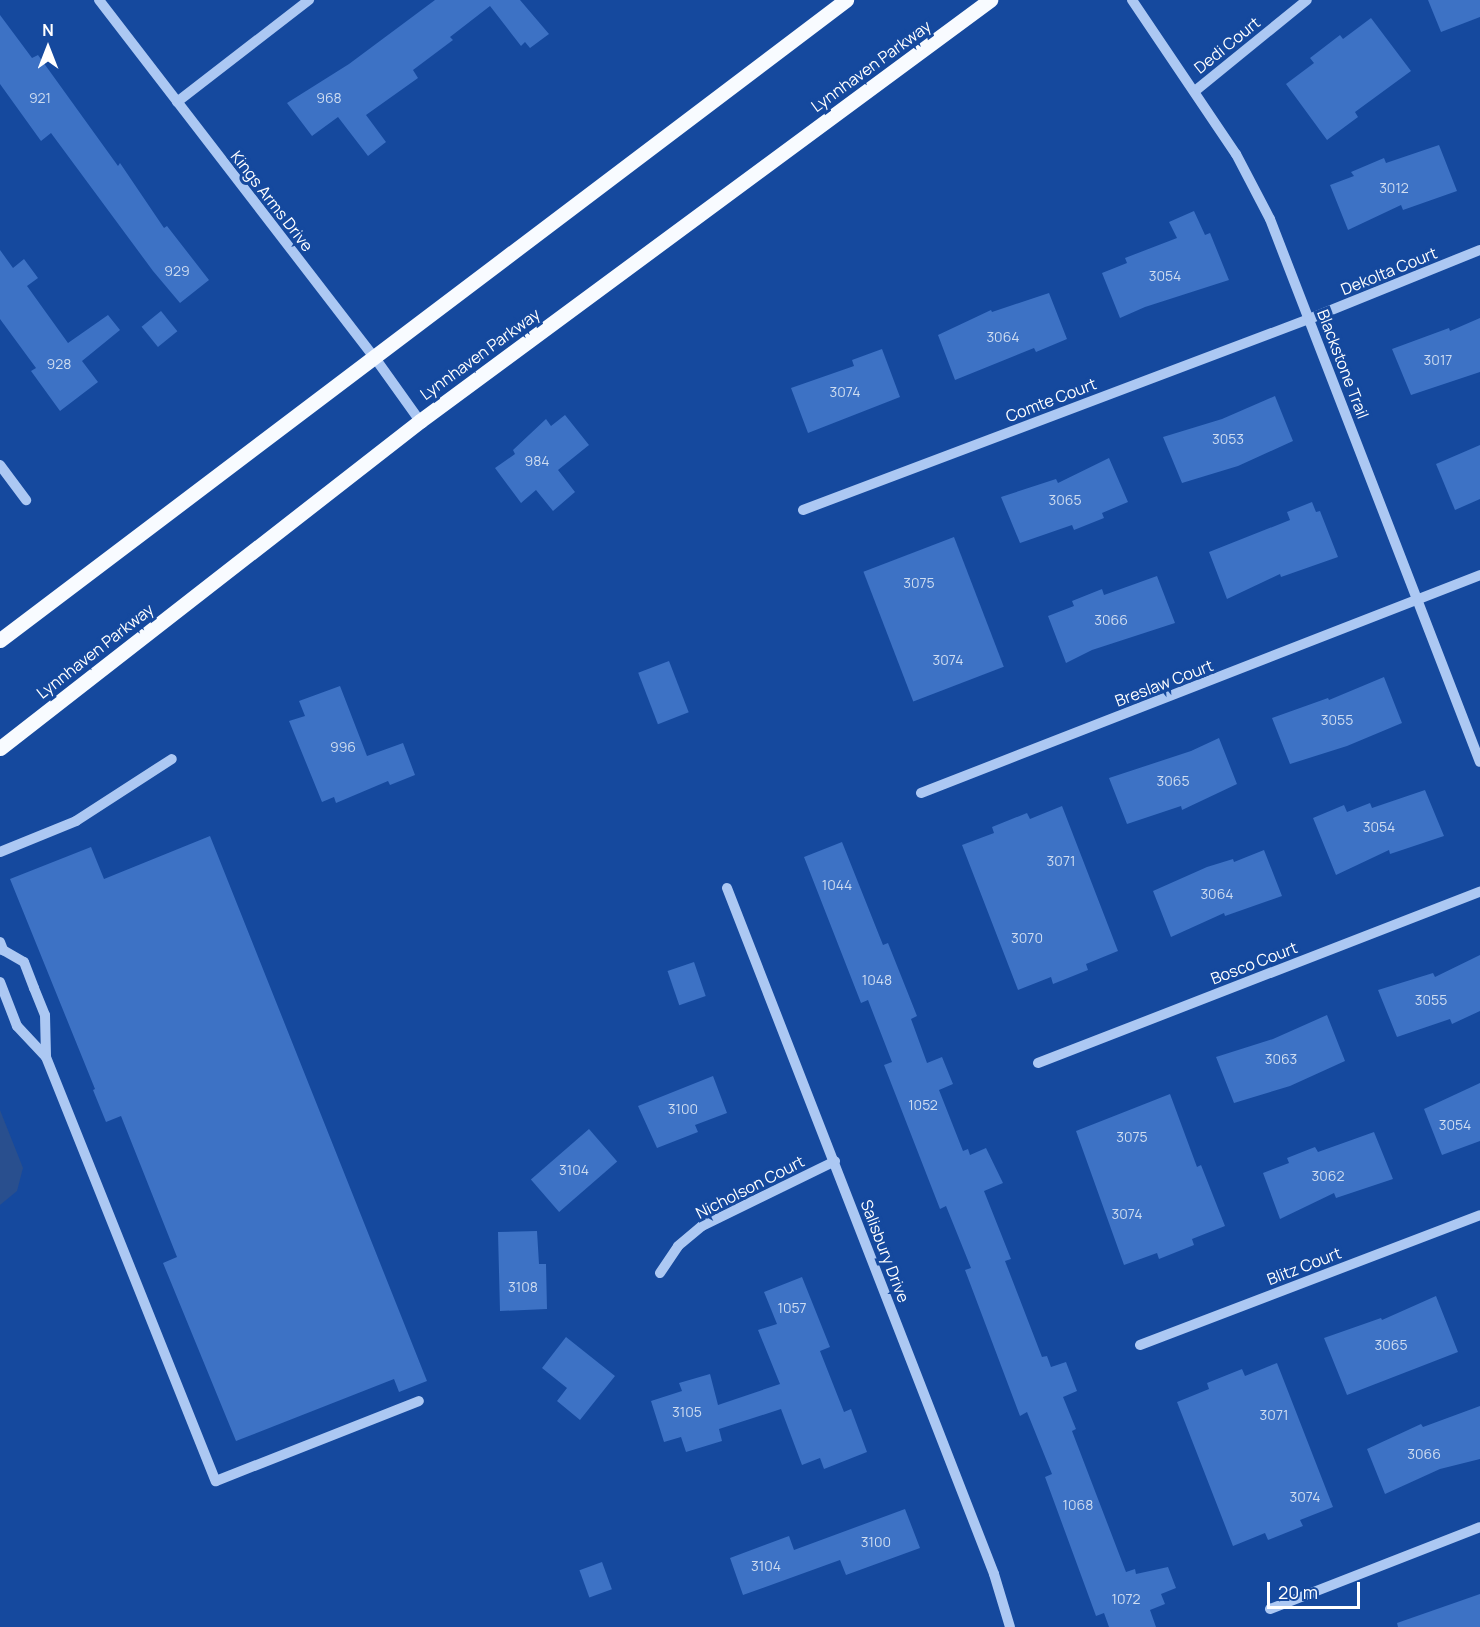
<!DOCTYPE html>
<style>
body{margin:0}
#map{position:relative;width:1480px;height:1627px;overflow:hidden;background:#15499e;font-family:Manrope,sans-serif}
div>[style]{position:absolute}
.water>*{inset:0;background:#294f8e}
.building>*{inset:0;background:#3d72c5;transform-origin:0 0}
.minor>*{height:10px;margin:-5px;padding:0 5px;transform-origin:5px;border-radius:5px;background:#acc8f3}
.major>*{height:15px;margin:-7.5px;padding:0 7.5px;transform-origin:7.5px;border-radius:7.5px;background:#f8fbff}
span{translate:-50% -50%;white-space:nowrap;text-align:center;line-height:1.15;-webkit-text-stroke:6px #15499e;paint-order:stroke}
.number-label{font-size:14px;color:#cedcf0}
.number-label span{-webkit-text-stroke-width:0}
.street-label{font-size:16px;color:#fff}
.north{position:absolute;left:18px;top:18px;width:60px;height:60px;-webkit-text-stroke:4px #15499e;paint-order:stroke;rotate:0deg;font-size:16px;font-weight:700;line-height:24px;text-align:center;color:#fff}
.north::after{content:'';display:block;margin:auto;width:21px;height:27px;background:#fff;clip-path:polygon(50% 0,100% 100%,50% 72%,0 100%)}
.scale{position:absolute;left:1267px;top:1582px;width:93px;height:27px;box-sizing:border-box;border:3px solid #fff;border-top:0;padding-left:8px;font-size:18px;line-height:21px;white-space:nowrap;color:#fff;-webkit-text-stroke:4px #15499e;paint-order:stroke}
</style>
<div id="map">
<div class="water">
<div style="clip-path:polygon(0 1110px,23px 1168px,17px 1191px,0 1205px)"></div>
</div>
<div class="building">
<div style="clip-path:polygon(435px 0,520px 0,549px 34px,530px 48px,525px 42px,521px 46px,490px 6px,450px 37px,453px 40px,413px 70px,418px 78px,366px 115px,386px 142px,368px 156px,338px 117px,312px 136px,287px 103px,349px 64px)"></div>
<div style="clip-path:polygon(1428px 0,1480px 0,1480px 17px,1441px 32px)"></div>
<div style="clip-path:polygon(0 15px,32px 58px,38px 55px,118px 166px,120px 163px,164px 228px,167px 226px,209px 280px,180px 303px,153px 271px,51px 133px,41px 141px,0 84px)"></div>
<div style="clip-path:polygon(1371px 18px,1411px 71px,1355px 112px,1358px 117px,1327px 140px,1286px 84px,1314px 63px,1310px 58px,1340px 35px,1343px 39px)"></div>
<div style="clip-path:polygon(1439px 145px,1457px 191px,1403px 210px,1401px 205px,1348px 230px,1330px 185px,1354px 176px,1351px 172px,1384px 158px,1386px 163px)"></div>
<div style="clip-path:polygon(1194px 211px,1205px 235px,1210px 233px,1229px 280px,1145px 307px,1120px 318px,1102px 273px,1127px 263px,1125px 258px,1177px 238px,1169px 222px)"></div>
<div style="clip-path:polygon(0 250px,13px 268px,24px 259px,38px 278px,27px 286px,68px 343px,108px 315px,120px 330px,82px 361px,98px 382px,60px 411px,31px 371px,36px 368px,0 319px)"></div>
<div style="clip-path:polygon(1049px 293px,1067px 339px,1036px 352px,1034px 348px,955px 380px,938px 335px,991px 310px,992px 312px)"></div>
<div style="left:161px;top:311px;width:26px;height:25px;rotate:51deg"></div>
<div style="clip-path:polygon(1480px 318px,1480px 372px,1411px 395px,1392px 349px,1449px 328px,1450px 331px)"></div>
<div style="clip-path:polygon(882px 349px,900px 397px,808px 433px,791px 388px,854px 366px,852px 360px)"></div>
<div style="clip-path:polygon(1275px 396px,1293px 441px,1238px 466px,1182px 483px,1163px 437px,1222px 419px)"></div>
<div style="clip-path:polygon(565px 415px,589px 445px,558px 470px,575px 492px,553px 511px,536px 490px,521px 503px,495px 468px,515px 454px,513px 450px,546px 419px,551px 426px)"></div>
<div style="clip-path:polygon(1480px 445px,1480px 499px,1455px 510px,1436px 464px)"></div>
<div style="clip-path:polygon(1109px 458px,1128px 502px,1102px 513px,1104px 518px,1074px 530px,1072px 525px,1020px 543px,1001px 497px,1056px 479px,1058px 483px)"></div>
<div style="clip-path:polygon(1312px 502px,1316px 512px,1320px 511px,1338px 557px,1281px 577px,1280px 574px,1227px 599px,1209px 552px,1290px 520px,1287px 512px)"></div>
<div style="left:954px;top:537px;width:139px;height:97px;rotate:69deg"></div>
<div style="clip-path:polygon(1157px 576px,1175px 623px,1092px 650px,1066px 663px,1048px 616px,1074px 606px,1072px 601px,1102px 589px,1104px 595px)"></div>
<div style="left:669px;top:661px;width:55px;height:33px;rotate:69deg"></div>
<div style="clip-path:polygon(1384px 677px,1402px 723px,1347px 746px,1290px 764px,1272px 718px,1328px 698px,1329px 700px)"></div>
<div style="clip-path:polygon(340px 686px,367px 756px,403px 743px,415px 775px,390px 785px,388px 781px,336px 803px,334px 797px,322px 802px,289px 721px,305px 716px,299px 701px)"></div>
<div style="clip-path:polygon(1219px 738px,1237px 784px,1182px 810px,1181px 806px,1127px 824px,1109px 778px,1191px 751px)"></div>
<div style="clip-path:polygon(1425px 790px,1444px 836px,1390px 854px,1389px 850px,1336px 875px,1313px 818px,1344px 805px,1347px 812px,1370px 803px,1372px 808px)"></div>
<div style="clip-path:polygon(1062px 806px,1118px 951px,1086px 964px,1088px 970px,1053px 984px,1051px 977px,1018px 990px,962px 845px,994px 833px,992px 827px,1027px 813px,1030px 819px)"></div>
<div style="clip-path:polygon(210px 836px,427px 1381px,399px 1392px,394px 1379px,236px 1441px,163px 1263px,177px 1257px,121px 1116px,106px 1122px,93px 1090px,95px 1089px,10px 879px,91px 847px,104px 879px)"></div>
<div style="clip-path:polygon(842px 842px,883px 945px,888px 943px,917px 1016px,911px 1019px,927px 1063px,942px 1057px,953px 1084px,939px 1090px,963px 1151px,968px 1149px,970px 1155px,986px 1148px,1003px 1183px,984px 1191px,1011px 1259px,1005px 1261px,1042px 1357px,1047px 1356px,1051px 1367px,1066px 1362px,1077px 1391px,1063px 1397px,1076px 1429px,1072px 1431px,1126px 1572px,1135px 1569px,1136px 1574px,1168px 1567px,1176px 1588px,1161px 1594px,1165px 1604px,1150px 1610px,1156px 1627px,1109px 1627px,1104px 1613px,1096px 1616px,1045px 1477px,1052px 1474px,1027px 1412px,1020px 1416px,965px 1270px,971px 1268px,946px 1206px,940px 1209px,884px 1065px,892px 1062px,868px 1000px,861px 1003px,804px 857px)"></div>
<div style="clip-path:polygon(1264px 850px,1282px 896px,1225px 916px,1224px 913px,1171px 937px,1153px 891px,1207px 867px,1233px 859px,1234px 862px)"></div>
<div style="clip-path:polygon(1480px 955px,1480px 1011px,1452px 1024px,1450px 1019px,1397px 1037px,1378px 990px,1433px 973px,1435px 977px)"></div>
<div style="left:694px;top:962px;width:36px;height:28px;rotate:71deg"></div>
<div style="clip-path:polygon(1327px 1015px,1345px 1061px,1290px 1086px,1234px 1103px,1216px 1057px,1273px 1039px)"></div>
<div style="clip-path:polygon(713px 1076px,727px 1113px,695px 1125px,698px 1132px,657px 1148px,638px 1106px)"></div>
<div style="clip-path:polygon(1480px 1083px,1480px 1141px,1442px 1155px,1424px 1109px)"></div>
<div style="clip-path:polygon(1170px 1094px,1197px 1167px,1201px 1165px,1225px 1226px,1192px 1239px,1194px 1245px,1159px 1259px,1157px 1253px,1124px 1265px,1076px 1131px)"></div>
<div style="left:589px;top:1129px;width:43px;height:77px;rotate:49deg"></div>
<div style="clip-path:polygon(1374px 1132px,1393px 1179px,1336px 1198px,1334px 1193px,1280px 1219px,1263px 1173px,1289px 1163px,1287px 1158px,1315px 1147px,1318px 1152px)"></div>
<div style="clip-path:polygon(537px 1231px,539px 1264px,546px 1264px,547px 1309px,500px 1311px,498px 1232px)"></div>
<div style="clip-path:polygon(802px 1277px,830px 1347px,820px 1351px,844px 1412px,851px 1409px,867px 1452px,824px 1469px,820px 1458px,802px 1465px,781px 1409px,719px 1429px,722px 1441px,686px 1452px,681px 1437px,664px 1442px,651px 1401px,682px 1391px,679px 1383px,710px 1374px,718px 1405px,780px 1384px,758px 1330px,777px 1324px,764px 1292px)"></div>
<div style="clip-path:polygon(1436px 1296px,1458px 1352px,1347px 1395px,1324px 1338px,1381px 1318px,1382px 1320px)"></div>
<div style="clip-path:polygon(566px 1337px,615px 1376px,580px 1420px,557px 1401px,567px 1388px,542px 1368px)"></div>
<div style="clip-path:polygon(1277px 1363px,1333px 1507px,1300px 1520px,1303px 1526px,1268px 1540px,1265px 1533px,1233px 1546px,1177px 1402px,1209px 1389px,1207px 1383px,1242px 1369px,1245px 1376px)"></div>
<div style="clip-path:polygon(1480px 1406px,1480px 1459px,1440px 1469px,1385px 1494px,1367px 1449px,1421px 1424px,1423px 1427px)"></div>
<div style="clip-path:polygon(905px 1509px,920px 1548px,846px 1575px,840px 1560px,743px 1595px,730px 1558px,789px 1536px,794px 1550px)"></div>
<div style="left:602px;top:1562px;width:29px;height:24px;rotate:70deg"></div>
<div style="clip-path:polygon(1480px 1594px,1480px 1627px,1398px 1627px,1397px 1623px)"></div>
</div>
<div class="minor">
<div style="left:99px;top:0;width:452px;rotate:52.4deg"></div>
<div style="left:375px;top:358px;width:77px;rotate:54.5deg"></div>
<div style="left:1132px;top:0;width:186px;rotate:56deg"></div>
<div style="left:1236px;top:154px;width:73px;rotate:62.4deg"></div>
<div style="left:1270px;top:219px;width:582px;rotate:68.86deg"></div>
<div style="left:1195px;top:91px;width:144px;rotate:-39.1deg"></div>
<div style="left:177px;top:102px;width:167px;rotate:-37.7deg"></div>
<div style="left:0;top:465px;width:44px;rotate:53.4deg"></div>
<div style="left:803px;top:510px;width:541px;rotate:-20.68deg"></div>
<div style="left:1309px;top:319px;width:184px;rotate:-22deg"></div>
<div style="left:921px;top:793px;width:600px;rotate:-21.3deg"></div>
<div style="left:0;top:852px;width:82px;rotate:-22.2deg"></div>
<div style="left:76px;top:821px;width:114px;rotate:-32.9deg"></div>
<div style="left:727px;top:888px;width:736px;rotate:68.73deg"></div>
<div style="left:994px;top:1574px;width:55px;rotate:73.2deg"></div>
<div style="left:0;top:942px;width:9px;rotate:69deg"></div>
<div style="left:3px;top:950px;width:24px;rotate:30deg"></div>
<div style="left:24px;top:962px;width:28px;rotate:69deg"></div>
<div style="left:34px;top:988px;width:29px;rotate:68deg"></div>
<div style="left:45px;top:1015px;width:42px;rotate:88.6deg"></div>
<div style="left:0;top:982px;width:47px;rotate:68.9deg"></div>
<div style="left:17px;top:1026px;width:42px;rotate:46.9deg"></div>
<div style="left:46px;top:1057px;width:457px;rotate:68.2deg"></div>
<div style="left:216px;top:1481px;width:218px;rotate:-21.5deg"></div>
<div style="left:1038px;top:1063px;width:474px;rotate:-21.2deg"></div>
<div style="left:660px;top:1273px;width:32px;rotate:-56deg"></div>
<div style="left:678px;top:1246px;width:31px;rotate:-40deg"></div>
<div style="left:702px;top:1226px;width:148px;rotate:-26deg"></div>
<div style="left:1140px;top:1345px;width:364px;rotate:-20.9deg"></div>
<div style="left:1270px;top:1609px;width:225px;rotate:-21.3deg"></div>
</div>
<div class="major">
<div style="left:0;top:640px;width:1061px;rotate:-37.11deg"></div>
<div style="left:0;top:748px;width:532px;rotate:-37.9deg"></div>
<div style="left:420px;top:421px;width:709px;rotate:-36.45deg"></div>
</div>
<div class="number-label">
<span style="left:40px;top:98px">921</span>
<span style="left:329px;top:98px">968</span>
<span style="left:1394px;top:188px">3012</span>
<span style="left:177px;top:271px">929</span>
<span style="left:1165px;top:276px">3054</span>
<span style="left:1003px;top:337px">3064</span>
<span style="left:1438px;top:360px">3017</span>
<span style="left:59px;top:364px">928</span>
<span style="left:845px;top:392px">3074</span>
<span style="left:1228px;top:439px">3053</span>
<span style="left:537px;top:461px">984</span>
<span style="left:1065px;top:500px">3065</span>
<span style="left:919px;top:583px">3075</span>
<span style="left:1111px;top:620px">3066</span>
<span style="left:948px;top:660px">3074</span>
<span style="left:1337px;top:720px">3055</span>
<span style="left:343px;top:747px">996</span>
<span style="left:1173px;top:781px">3065</span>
<span style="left:1379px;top:827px">3054</span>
<span style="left:1061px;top:861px">3071</span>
<span style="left:837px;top:885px">1044</span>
<span style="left:1217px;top:894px">3064</span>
<span style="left:1027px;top:938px">3070</span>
<span style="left:877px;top:980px">1048</span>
<span style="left:1431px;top:1000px">3055</span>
<span style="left:1281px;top:1059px">3063</span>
<span style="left:923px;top:1105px">1052</span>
<span style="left:683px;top:1109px">3100</span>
<span style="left:1455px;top:1125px">3054</span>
<span style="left:1132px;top:1137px">3075</span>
<span style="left:574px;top:1170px">3104</span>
<span style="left:1328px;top:1176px">3062</span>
<span style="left:1127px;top:1214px">3074</span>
<span style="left:523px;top:1287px">3108</span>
<span style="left:792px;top:1308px">1057</span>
<span style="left:1391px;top:1345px">3065</span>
<span style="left:687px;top:1412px">3105</span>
<span style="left:1274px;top:1415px">3071</span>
<span style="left:1424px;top:1454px">3066</span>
<span style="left:1305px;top:1497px">3074</span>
<span style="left:1078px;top:1505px">1068</span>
<span style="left:876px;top:1542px">3100</span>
<span style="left:766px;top:1566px">3104</span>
<span style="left:1126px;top:1599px">1072</span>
</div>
<div class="street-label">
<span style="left:1227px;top:45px;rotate:-39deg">Dedi Court</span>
<span style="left:871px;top:66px;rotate:-36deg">Lynnhaven Parkway</span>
<span style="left:272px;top:201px;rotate:52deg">Kings Arms Drive</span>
<span style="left:1389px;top:271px;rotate:-22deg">Dekolta Court</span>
<span style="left:480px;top:354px;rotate:-36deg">Lynnhaven Parkway</span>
<span style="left:1343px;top:364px;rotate:69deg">Blackstone Trail</span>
<span style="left:1051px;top:400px;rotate:-21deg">Comte Court</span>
<span style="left:95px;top:651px;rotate:-38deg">Lynnhaven Parkway</span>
<span style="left:1164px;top:683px;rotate:-21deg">Breslaw Court</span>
<span style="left:1254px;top:963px;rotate:-21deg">Bosco Court</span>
<span style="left:750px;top:1187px;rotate:-27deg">Nicholson Court</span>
<span style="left:885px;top:1251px;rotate:69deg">Salisbury Drive</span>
<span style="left:1304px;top:1266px;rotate:-21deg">Blitz Court</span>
</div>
<div class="north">N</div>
<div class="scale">20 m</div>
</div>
